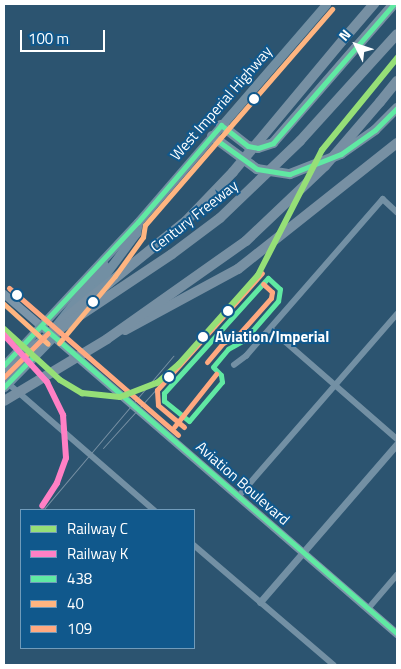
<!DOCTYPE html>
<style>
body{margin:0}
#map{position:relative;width:401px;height:669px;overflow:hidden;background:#2c5470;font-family:"Titillium Web",sans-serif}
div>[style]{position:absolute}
.minor>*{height:5.5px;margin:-2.75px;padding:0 2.75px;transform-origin:2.75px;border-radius:2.75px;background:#7390a4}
.tertiary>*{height:7px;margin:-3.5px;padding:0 3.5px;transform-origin:3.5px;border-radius:3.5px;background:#7390a4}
.secondary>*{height:8px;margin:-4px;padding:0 4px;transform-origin:4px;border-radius:4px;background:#7b95a9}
.primary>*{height:9px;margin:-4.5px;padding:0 4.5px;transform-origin:4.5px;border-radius:4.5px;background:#728fa3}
.motorway>*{height:10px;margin:-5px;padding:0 5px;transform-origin:5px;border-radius:5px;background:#7790a3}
.tram>*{height:1px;margin:-0.5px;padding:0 0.5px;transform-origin:0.5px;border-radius:0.5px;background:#7790a3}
.motorway-bridge>*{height:10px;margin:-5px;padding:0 5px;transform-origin:5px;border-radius:5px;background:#7790a3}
.bus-1>*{height:5px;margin:-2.5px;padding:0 2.5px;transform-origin:2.5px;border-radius:2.5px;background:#60e9a3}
.bus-2>*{height:5px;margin:-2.5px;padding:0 2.5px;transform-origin:2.5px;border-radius:2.5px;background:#ffb580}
.bus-3>*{height:5px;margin:-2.5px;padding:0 2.5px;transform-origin:2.5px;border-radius:2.5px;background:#ffa980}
.rail-1>*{height:6px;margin:-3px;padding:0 3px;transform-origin:3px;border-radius:3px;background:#96df77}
.rail-2>*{height:6px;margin:-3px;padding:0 3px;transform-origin:3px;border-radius:3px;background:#ff80c5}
.dots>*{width:14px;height:14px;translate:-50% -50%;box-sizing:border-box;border:2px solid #10588c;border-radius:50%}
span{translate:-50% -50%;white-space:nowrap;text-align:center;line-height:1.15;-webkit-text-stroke:4px #10588c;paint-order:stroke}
.street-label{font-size:15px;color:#fff}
.stop-label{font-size:15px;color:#fff;font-weight:700}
.left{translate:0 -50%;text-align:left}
.frame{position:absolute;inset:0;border:5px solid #fff;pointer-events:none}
.legend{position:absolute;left:20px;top:509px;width:175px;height:140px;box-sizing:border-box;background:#10588c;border:1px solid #709bba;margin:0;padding:6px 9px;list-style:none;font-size:15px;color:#fff}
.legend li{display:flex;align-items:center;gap:10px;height:25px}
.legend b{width:25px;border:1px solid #709bba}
.north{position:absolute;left:331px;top:20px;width:50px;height:50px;-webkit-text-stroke:4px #10588c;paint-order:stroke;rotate:311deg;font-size:14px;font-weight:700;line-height:20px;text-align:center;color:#fff}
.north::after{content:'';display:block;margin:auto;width:18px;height:22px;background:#fff;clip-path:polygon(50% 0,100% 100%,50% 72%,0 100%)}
.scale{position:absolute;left:20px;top:30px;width:85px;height:22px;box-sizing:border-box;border:2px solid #fff;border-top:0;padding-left:6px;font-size:15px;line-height:18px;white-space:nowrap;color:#fff;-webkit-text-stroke:4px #10588c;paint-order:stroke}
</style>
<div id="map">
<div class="minor">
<div style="left:271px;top:329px;width:167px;rotate:41.1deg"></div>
<div style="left:234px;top:365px;width:15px;rotate:-37deg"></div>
<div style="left:246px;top:356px;width:208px;rotate:-48.9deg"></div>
<div style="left:383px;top:199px;width:19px;rotate:43deg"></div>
<div style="left:8px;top:383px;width:194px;rotate:41deg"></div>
<div style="left:238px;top:497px;width:242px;rotate:-49deg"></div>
<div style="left:194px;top:545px;width:184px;rotate:40.6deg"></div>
<div style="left:368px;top:609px;width:45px;rotate:-49.5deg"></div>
</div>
<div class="tertiary">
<div style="left:260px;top:602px;width:209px;rotate:-49.1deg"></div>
</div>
<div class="secondary">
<div style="left:4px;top:294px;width:520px;rotate:40.86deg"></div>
</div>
<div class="primary">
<div style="left:89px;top:296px;width:79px;rotate:-53.3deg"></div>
<div style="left:136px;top:233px;width:11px;rotate:-80deg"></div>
<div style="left:53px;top:335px;width:6px;rotate:-90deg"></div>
<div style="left:53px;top:329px;width:82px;rotate:-51.4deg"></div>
<div style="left:6px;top:363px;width:193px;rotate:-46.9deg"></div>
<div style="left:138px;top:222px;width:288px;rotate:-49.2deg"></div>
<div style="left:4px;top:387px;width:73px;rotate:-45.6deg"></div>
</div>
<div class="motorway">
<div style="left:343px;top:40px;width:48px;rotate:-49.3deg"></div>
<div style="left:380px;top:102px;width:27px;rotate:-51deg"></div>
<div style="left:221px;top:125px;width:34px;rotate:38deg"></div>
<div style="left:248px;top:146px;width:10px;rotate:11deg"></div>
<div style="left:258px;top:148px;width:16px;rotate:-18deg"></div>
<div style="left:273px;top:143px;width:184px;rotate:-49deg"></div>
<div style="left:212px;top:136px;width:56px;rotate:36.3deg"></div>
<div style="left:257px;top:169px;width:33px;rotate:9deg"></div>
<div style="left:290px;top:174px;width:55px;rotate:-21.4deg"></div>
<div style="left:341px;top:154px;width:42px;rotate:-35.2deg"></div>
<div style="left:375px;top:130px;width:31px;rotate:-45deg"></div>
<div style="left:125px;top:330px;width:128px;rotate:-28.4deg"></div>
<div style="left:238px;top:269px;width:203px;rotate:-38.4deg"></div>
<div style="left:4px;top:368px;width:52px;rotate:-35.5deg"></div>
</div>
<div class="tram">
<div style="left:103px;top:448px;width:113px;rotate:-47.9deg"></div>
<div style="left:43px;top:510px;width:202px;rotate:-49.8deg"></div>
</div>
<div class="motorway-bridge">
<div style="left:62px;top:321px;width:159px;rotate:-38.9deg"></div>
<div style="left:186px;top:221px;width:68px;rotate:-46.2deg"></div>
<div style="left:233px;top:172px;width:172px;rotate:-50.2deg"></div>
<div style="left:46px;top:338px;width:151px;rotate:-33.7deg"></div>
<div style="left:172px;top:254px;width:60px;rotate:-36.9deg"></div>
<div style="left:220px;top:218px;width:111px;rotate:-43.9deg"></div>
<div style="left:300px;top:141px;width:144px;rotate:-47.8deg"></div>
<div style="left:4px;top:401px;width:120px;rotate:-31deg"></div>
<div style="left:107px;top:339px;width:170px;rotate:-35.2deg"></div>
<div style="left:246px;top:241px;width:109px;rotate:-43.5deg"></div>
<div style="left:325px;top:166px;width:84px;rotate:-49.3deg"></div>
</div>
<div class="bus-1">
<div style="left:218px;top:141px;width:48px;rotate:35.7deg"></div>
<div style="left:257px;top:169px;width:33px;rotate:9deg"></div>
<div style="left:290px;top:174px;width:55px;rotate:-21.4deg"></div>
<div style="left:341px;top:154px;width:42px;rotate:-35.2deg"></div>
<div style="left:375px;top:130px;width:31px;rotate:-45deg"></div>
<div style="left:268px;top:278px;width:16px;rotate:43deg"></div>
<div style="left:280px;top:289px;width:12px;rotate:99deg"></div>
<div style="left:278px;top:301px;width:52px;rotate:131.1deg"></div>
<div style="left:244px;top:340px;width:18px;rotate:151deg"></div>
<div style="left:228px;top:349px;width:23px;rotate:130deg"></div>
<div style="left:213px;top:367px;width:11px;rotate:45deg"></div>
<div style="left:221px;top:375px;width:7px;rotate:82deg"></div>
<div style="left:222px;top:382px;width:51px;rotate:130.2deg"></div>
<div style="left:189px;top:421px;width:32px;rotate:-141deg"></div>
<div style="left:164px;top:401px;width:8px;rotate:-90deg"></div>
<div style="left:164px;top:393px;width:155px;rotate:-47.9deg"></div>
<div style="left:42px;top:326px;width:470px;rotate:40.9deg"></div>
<div style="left:4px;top:365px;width:196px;rotate:-46.9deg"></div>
<div style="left:138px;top:222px;width:128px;rotate:-49.4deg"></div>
<div style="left:221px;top:125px;width:34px;rotate:38deg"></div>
<div style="left:248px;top:146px;width:10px;rotate:11deg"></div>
<div style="left:258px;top:148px;width:16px;rotate:-18deg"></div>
<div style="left:273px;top:143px;width:184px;rotate:-49deg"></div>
<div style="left:4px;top:387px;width:42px;rotate:-46deg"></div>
</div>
<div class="bus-2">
<div style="left:4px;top:304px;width:59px;rotate:42.3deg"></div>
<div style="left:59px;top:343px;width:87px;rotate:-50.1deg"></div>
<div style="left:115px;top:276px;width:48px;rotate:-54.3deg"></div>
<div style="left:143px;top:237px;width:12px;rotate:-81deg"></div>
<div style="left:145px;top:225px;width:286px;rotate:-49.1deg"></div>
</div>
<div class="bus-3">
<div style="left:9px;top:288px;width:224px;rotate:41deg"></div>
<div style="left:207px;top:362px;width:25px;rotate:-50deg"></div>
<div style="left:223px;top:343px;width:18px;rotate:-29deg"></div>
<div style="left:239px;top:334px;width:48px;rotate:-48.4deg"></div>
<div style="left:271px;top:298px;width:6px;rotate:-81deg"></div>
<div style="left:272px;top:292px;width:12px;rotate:-138deg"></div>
<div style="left:4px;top:377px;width:62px;rotate:-45deg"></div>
<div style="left:174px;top:427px;width:68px;rotate:-51.6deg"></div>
<div style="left:184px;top:427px;width:34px;rotate:-140deg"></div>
<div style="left:158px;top:405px;width:15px;rotate:-94deg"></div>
<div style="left:157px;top:390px;width:157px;rotate:-48.1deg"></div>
</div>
<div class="rail-1">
<div style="left:4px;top:329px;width:76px;rotate:42.3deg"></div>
<div style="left:60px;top:380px;width:26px;rotate:31deg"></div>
<div style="left:82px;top:393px;width:38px;rotate:6deg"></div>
<div style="left:120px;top:397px;width:40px;rotate:-21deg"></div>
<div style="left:157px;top:383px;width:29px;rotate:-41deg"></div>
<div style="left:179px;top:364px;width:119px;rotate:-48.4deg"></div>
<div style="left:258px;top:275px;width:140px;rotate:-62.9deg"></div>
<div style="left:322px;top:150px;width:119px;rotate:-50.8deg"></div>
</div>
<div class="rail-2">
<div style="left:4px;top:335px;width:64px;rotate:47.5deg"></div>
<div style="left:47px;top:382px;width:37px;rotate:64deg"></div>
<div style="left:63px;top:415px;width:43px;rotate:86deg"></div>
<div style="left:66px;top:458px;width:27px;rotate:110deg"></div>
<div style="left:57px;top:483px;width:27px;rotate:123deg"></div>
</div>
<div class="dots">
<div style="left:254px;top:99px;background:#fff"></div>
<div style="left:17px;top:295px;background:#fff"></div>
<div style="left:93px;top:302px;background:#fff"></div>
<div style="left:228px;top:311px;background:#fff"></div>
<div style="left:203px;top:337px;background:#fff"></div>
<div style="left:169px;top:377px;background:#fff"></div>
</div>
<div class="street-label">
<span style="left:221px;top:103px;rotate:-49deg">West Imperial Highway</span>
<span style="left:194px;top:216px;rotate:-38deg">Century Freeway</span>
<span style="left:243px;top:483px;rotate:41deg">Aviation Boulevard</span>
</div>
<div class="stop-label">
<span class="left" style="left:215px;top:337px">Aviation/Imperial</span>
</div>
<div class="frame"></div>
<ul class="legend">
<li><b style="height:6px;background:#96df77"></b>Railway C</li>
<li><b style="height:6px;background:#ff80c5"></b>Railway K</li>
<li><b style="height:6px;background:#60e9a3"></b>438</li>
<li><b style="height:6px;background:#ffb580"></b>40</li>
<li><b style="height:6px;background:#ffa980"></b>109</li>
</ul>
<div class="north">N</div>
<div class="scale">100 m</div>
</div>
